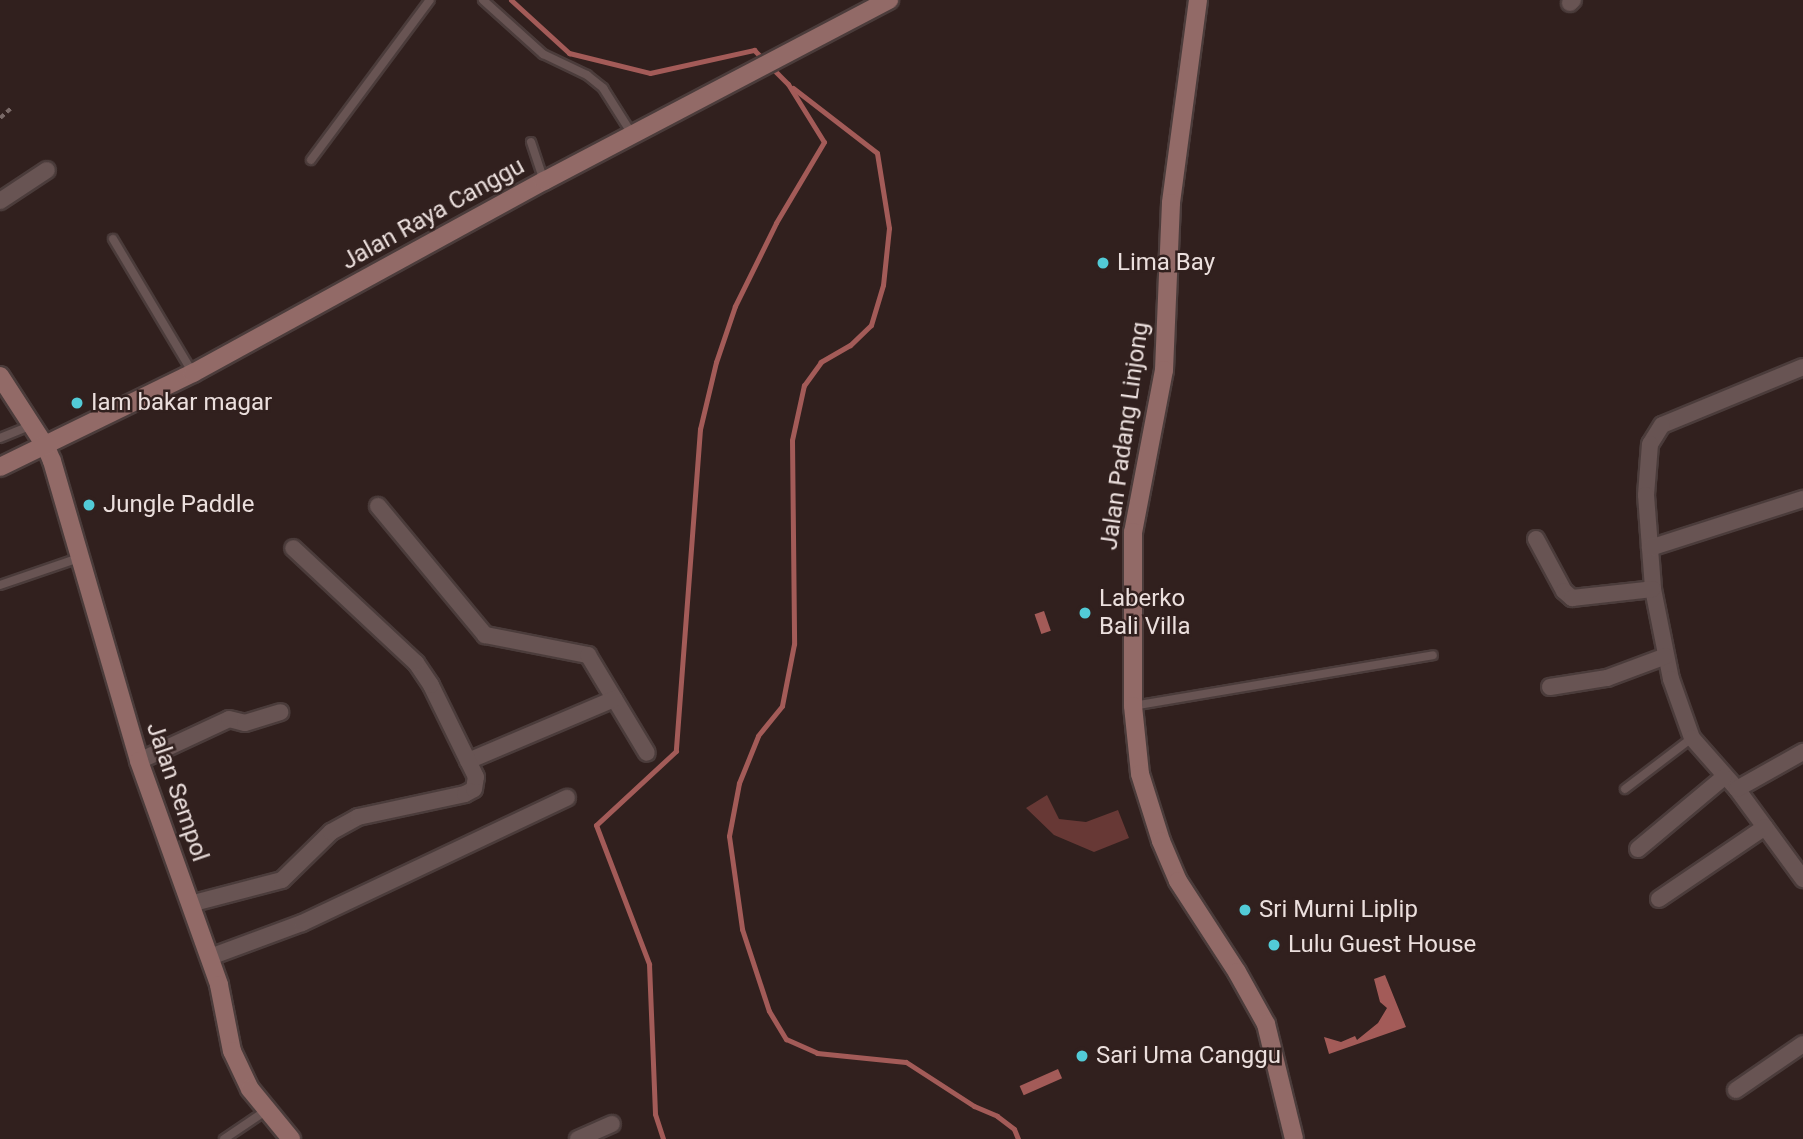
<!DOCTYPE html>
<style>
body{margin:0}
#map{position:relative;width:1803px;height:1139px;overflow:hidden;background:#31201e;font-family:Roboto,sans-serif}
div>[style]{position:absolute}
.green>*{inset:0;background:#673835}
.water>*{inset:0;background:#a35b58;transform-origin:0 0}
.stream>*{height:5px;margin:-2.5px;padding:0 2.5px;transform-origin:2.5px;border-radius:2.5px;background:#a35b58}
.path>*{height:3.5px;margin-top:-1.75px;transform-origin:0;background:repeating-linear-gradient(90deg,#796967 0 5px,transparent 0 8.5px)}
.roads{filter:drop-shadow(2px 0 #4b3c3b) drop-shadow(-2px 0 #4b3c3b) drop-shadow(0 2px #4b3c3b) drop-shadow(0 -2px #4b3c3b)}
.lane>*{height:8px;margin:-4px;padding:0 4px;transform-origin:4px;border-radius:4px;background:#685453}
.street>*{height:16px;margin:-8px;padding:0 8px;transform-origin:8px;border-radius:8px;background:#685453}
.secondary>*{height:18px;margin:-9px;padding:0 9px;transform-origin:9px;border-radius:9px;background:#926a67}
.dots>*{width:19px;height:19px;translate:-50% -50%;box-sizing:border-box;border:4px solid #31201e;border-radius:50%}
span{translate:-50% -50%;white-space:nowrap;text-align:center;line-height:1.15;-webkit-text-stroke:5px #31201e;paint-order:stroke}
.street-label{font-size:24px;color:#ebdfdd}
.poi-label{font-size:24px;color:#ebdfdd}
.left{translate:0 -50%;text-align:left}
</style>
<div id="map">
<div class="green">
<div style="clip-path:polygon(1047px 795px,1059px 819px,1086px 822px,1118px 810px,1129px 838px,1094px 852px,1054px 835px,1026px 808px)"></div>
</div>
<div class="water">
<div style="left:1044px;top:611px;width:21px;height:10px;rotate:71deg"></div>
<div style="clip-path:polygon(1385px 975px,1406px 1027px,1329px 1054px,1324px 1037px,1341px 1042px,1355px 1036px,1357px 1040px,1378px 1023px,1387px 1008px,1380px 1002px,1374px 979px)"></div>
<div style="left:1058px;top:1069px;width:10px;height:42px;rotate:66deg"></div>
</div>
<div class="stream">
<div style="left:511px;top:0;width:79px;rotate:42.4deg"></div>
<div style="left:569px;top:53px;width:83px;rotate:13.9deg"></div>
<div style="left:650px;top:73px;width:107px;rotate:-12.5deg"></div>
<div style="left:754px;top:50px;width:48px;rotate:45deg"></div>
<div style="left:788px;top:84px;width:68px;rotate:58.2deg"></div>
<div style="left:824px;top:142px;width:94px;rotate:120.7deg"></div>
<div style="left:776px;top:223px;width:93px;rotate:116.3deg"></div>
<div style="left:735px;top:306px;width:59px;rotate:108.7deg"></div>
<div style="left:716px;top:362px;width:69px;rotate:103.4deg"></div>
<div style="left:700px;top:429px;width:323px;rotate:94.3deg"></div>
<div style="left:676px;top:751px;width:109px;rotate:137.2deg"></div>
<div style="left:596px;top:825px;width:149px;rotate:69.1deg"></div>
<div style="left:649px;top:964px;width:150px;rotate:87.7deg"></div>
<div style="left:655px;top:1114px;width:26px;rotate:72deg"></div>
<div style="left:793px;top:88px;width:106px;rotate:37.7deg"></div>
<div style="left:877px;top:153px;width:76px;rotate:80.9deg"></div>
<div style="left:889px;top:228px;width:57px;rotate:96deg"></div>
<div style="left:883px;top:285px;width:42px;rotate:106.7deg"></div>
<div style="left:871px;top:325px;width:29px;rotate:136deg"></div>
<div style="left:850px;top:345px;width:34px;rotate:150deg"></div>
<div style="left:821px;top:362px;width:29px;rotate:126deg"></div>
<div style="left:804px;top:385px;width:56px;rotate:102.3deg"></div>
<div style="left:792px;top:440px;width:204px;rotate:89.4deg"></div>
<div style="left:794px;top:644px;width:63px;rotate:101deg"></div>
<div style="left:782px;top:706px;width:38px;rotate:129deg"></div>
<div style="left:758px;top:736px;width:51px;rotate:112deg"></div>
<div style="left:739px;top:783px;width:54px;rotate:100.7deg"></div>
<div style="left:729px;top:836px;width:94px;rotate:82deg"></div>
<div style="left:742px;top:929px;width:86px;rotate:71.8deg"></div>
<div style="left:769px;top:1011px;width:33px;rotate:59deg"></div>
<div style="left:786px;top:1039px;width:34px;rotate:24deg"></div>
<div style="left:817px;top:1053px;width:89px;rotate:5.8deg"></div>
<div style="left:906px;top:1062px;width:81px;rotate:32.9deg"></div>
<div style="left:974px;top:1106px;width:25px;rotate:23deg"></div>
<div style="left:997px;top:1116px;width:21px;rotate:37deg"></div>
<div style="left:1014px;top:1129px;width:11px;rotate:68deg"></div>
</div>
<div class="path">
<div style="left:0;top:118px;width:15px;rotate:-42deg"></div>
</div>
<div class="roads">
<div class="lane">
<div style="left:483px;top:0;width:81px;rotate:42deg"></div>
<div style="left:543px;top:54px;width:49px;rotate:25.5deg"></div>
<div style="left:587px;top:75px;width:21px;rotate:39deg"></div>
<div style="left:603px;top:88px;width:54px;rotate:57.8deg"></div>
<div style="left:531px;top:142px;width:41px;rotate:71.6deg"></div>
<div style="left:311px;top:160px;width:199px;rotate:-53.4deg"></div>
<div style="left:113px;top:239px;width:156px;rotate:59.2deg"></div>
<div style="left:0;top:438px;width:35px;rotate:-22deg"></div>
<div style="left:0;top:585px;width:83px;rotate:-18.9deg"></div>
<div style="left:1133px;top:706px;width:304px;rotate:-9.6deg"></div>
<div style="left:1625px;top:789px;width:84px;rotate:-37.3deg"></div>
<div style="left:224px;top:1139px;width:52px;rotate:-34deg"></div>
</div>
<div class="street">
<div style="left:1570px;top:3px;width:4px;rotate:-45deg"></div>
<div style="left:0;top:201px;width:56px;rotate:-33.4deg"></div>
<div style="left:1803px;top:367px;width:152px;rotate:157.6deg"></div>
<div style="left:1662px;top:425px;width:22px;rotate:122deg"></div>
<div style="left:1650px;top:444px;width:51px;rotate:94.5deg"></div>
<div style="left:1646px;top:495px;width:94px;rotate:85.7deg"></div>
<div style="left:1653px;top:589px;width:92px;rotate:78.7deg"></div>
<div style="left:1671px;top:679px;width:63px;rotate:70.4deg"></div>
<div style="left:1692px;top:738px;width:68px;rotate:48.6deg"></div>
<div style="left:1737px;top:789px;width:112px;rotate:53.7deg"></div>
<div style="left:378px;top:506px;width:168px;rotate:50.3deg"></div>
<div style="left:485px;top:635px;width:105px;rotate:11deg"></div>
<div style="left:588px;top:655px;width:114px;rotate:59deg"></div>
<div style="left:1536px;top:539px;width:59px;rotate:61.7deg"></div>
<div style="left:1564px;top:591px;width:11px;rotate:41deg"></div>
<div style="left:1572px;top:598px;width:81px;rotate:-6.3deg"></div>
<div style="left:1650px;top:548px;width:161px;rotate:-17.8deg"></div>
<div style="left:1550px;top:687px;width:58px;rotate:-9deg"></div>
<div style="left:1607px;top:678px;width:63px;rotate:-20.4deg"></div>
<div style="left:139px;top:761px;width:99px;rotate:-25deg"></div>
<div style="left:229px;top:719px;width:16px;rotate:14deg"></div>
<div style="left:245px;top:723px;width:37px;rotate:-17deg"></div>
<div style="left:468px;top:761px;width:159px;rotate:-23deg"></div>
<div style="left:1737px;top:789px;width:76px;rotate:-29.3deg"></div>
<div style="left:1638px;top:849px;width:112px;rotate:-39.9deg"></div>
<div style="left:1659px;top:899px;width:128px;rotate:-34.2deg"></div>
<div style="left:190px;top:904px;width:95px;rotate:-14.6deg"></div>
<div style="left:282px;top:880px;width:69px;rotate:-44.4deg"></div>
<div style="left:331px;top:832px;width:31px;rotate:-29deg"></div>
<div style="left:358px;top:817px;width:109px;rotate:-12.1deg"></div>
<div style="left:465px;top:794px;width:10px;rotate:-29deg"></div>
<div style="left:474px;top:789px;width:12px;rotate:-81deg"></div>
<div style="left:476px;top:777px;width:102px;rotate:-116.1deg"></div>
<div style="left:431px;top:685px;width:27px;rotate:-124deg"></div>
<div style="left:416px;top:663px;width:168px;rotate:-136.9deg"></div>
<div style="left:210px;top:957px;width:98px;rotate:-20.3deg"></div>
<div style="left:302px;top:923px;width:293px;rotate:-25.3deg"></div>
<div style="left:1736px;top:1090px;width:81px;rotate:-34.5deg"></div>
<div style="left:578px;top:1139px;width:37px;rotate:-24deg"></div>
</div>
<div class="secondary">
<div style="left:1198px;top:0;width:205px;rotate:97.6deg"></div>
<div style="left:1171px;top:203px;width:167px;rotate:92.4deg"></div>
<div style="left:1164px;top:370px;width:165px;rotate:100.8deg"></div>
<div style="left:1133px;top:532px;width:174px;rotate:90deg"></div>
<div style="left:1133px;top:706px;width:68px;rotate:84.1deg"></div>
<div style="left:1140px;top:774px;width:70px;rotate:72.6deg"></div>
<div style="left:1161px;top:841px;width:43px;rotate:67deg"></div>
<div style="left:1178px;top:881px;width:108px;rotate:57deg"></div>
<div style="left:1237px;top:972px;width:60px;rotate:60.9deg"></div>
<div style="left:1266px;top:1024px;width:118px;rotate:76.3deg"></div>
<div style="left:0;top:376px;width:85px;rotate:57.1deg"></div>
<div style="left:46px;top:447px;width:15px;rotate:67deg"></div>
<div style="left:52px;top:461px;width:312px;rotate:73.8deg"></div>
<div style="left:139px;top:761px;width:238px;rotate:70.3deg"></div>
<div style="left:219px;top:985px;width:67px;rotate:78.9deg"></div>
<div style="left:232px;top:1051px;width:42px;rotate:64.7deg"></div>
<div style="left:250px;top:1089px;width:65px;rotate:50.6deg"></div>
<div style="left:0;top:467px;width:215px;rotate:-26deg"></div>
<div style="left:193px;top:373px;width:400px;rotate:-28.7deg"></div>
<div style="left:544px;top:181px;width:390px;rotate:-27.7deg"></div>
</div>
</div>
<div class="dots">
<div style="left:1103px;top:263px;background:#52cbd7"></div>
<div style="left:77px;top:403px;background:#52cbd7"></div>
<div style="left:89px;top:505px;background:#52cbd7"></div>
<div style="left:1085px;top:613px;background:#52cbd7"></div>
<div style="left:1245px;top:910px;background:#52cbd7"></div>
<div style="left:1274px;top:945px;background:#52cbd7"></div>
<div style="left:1082px;top:1056px;background:#52cbd7"></div>
</div>
<div class="street-label">
<span style="left:433px;top:214px;rotate:-29deg">Jalan Raya Canggu</span>
<span style="left:1125px;top:436px;rotate:-82deg">Jalan Padang Linjong</span>
<span style="left:177px;top:792px;rotate:71deg">Jalan Sempol</span>
</div>
<div class="poi-label">
<span class="left" style="left:1117px;top:263px">Lima Bay</span>
<span class="left" style="left:91px;top:403px">Iam bakar magar</span>
<span class="left" style="left:103px;top:505px">Jungle Paddle</span>
<span class="left" style="left:1099px;top:613px">Laberko<br>Bali Villa</span>
<span class="left" style="left:1259px;top:910px">Sri Murni Liplip</span>
<span class="left" style="left:1288px;top:945px">Lulu Guest House</span>
<span class="left" style="left:1096px;top:1056px">Sari Uma Canggu</span>
</div>
</div>
